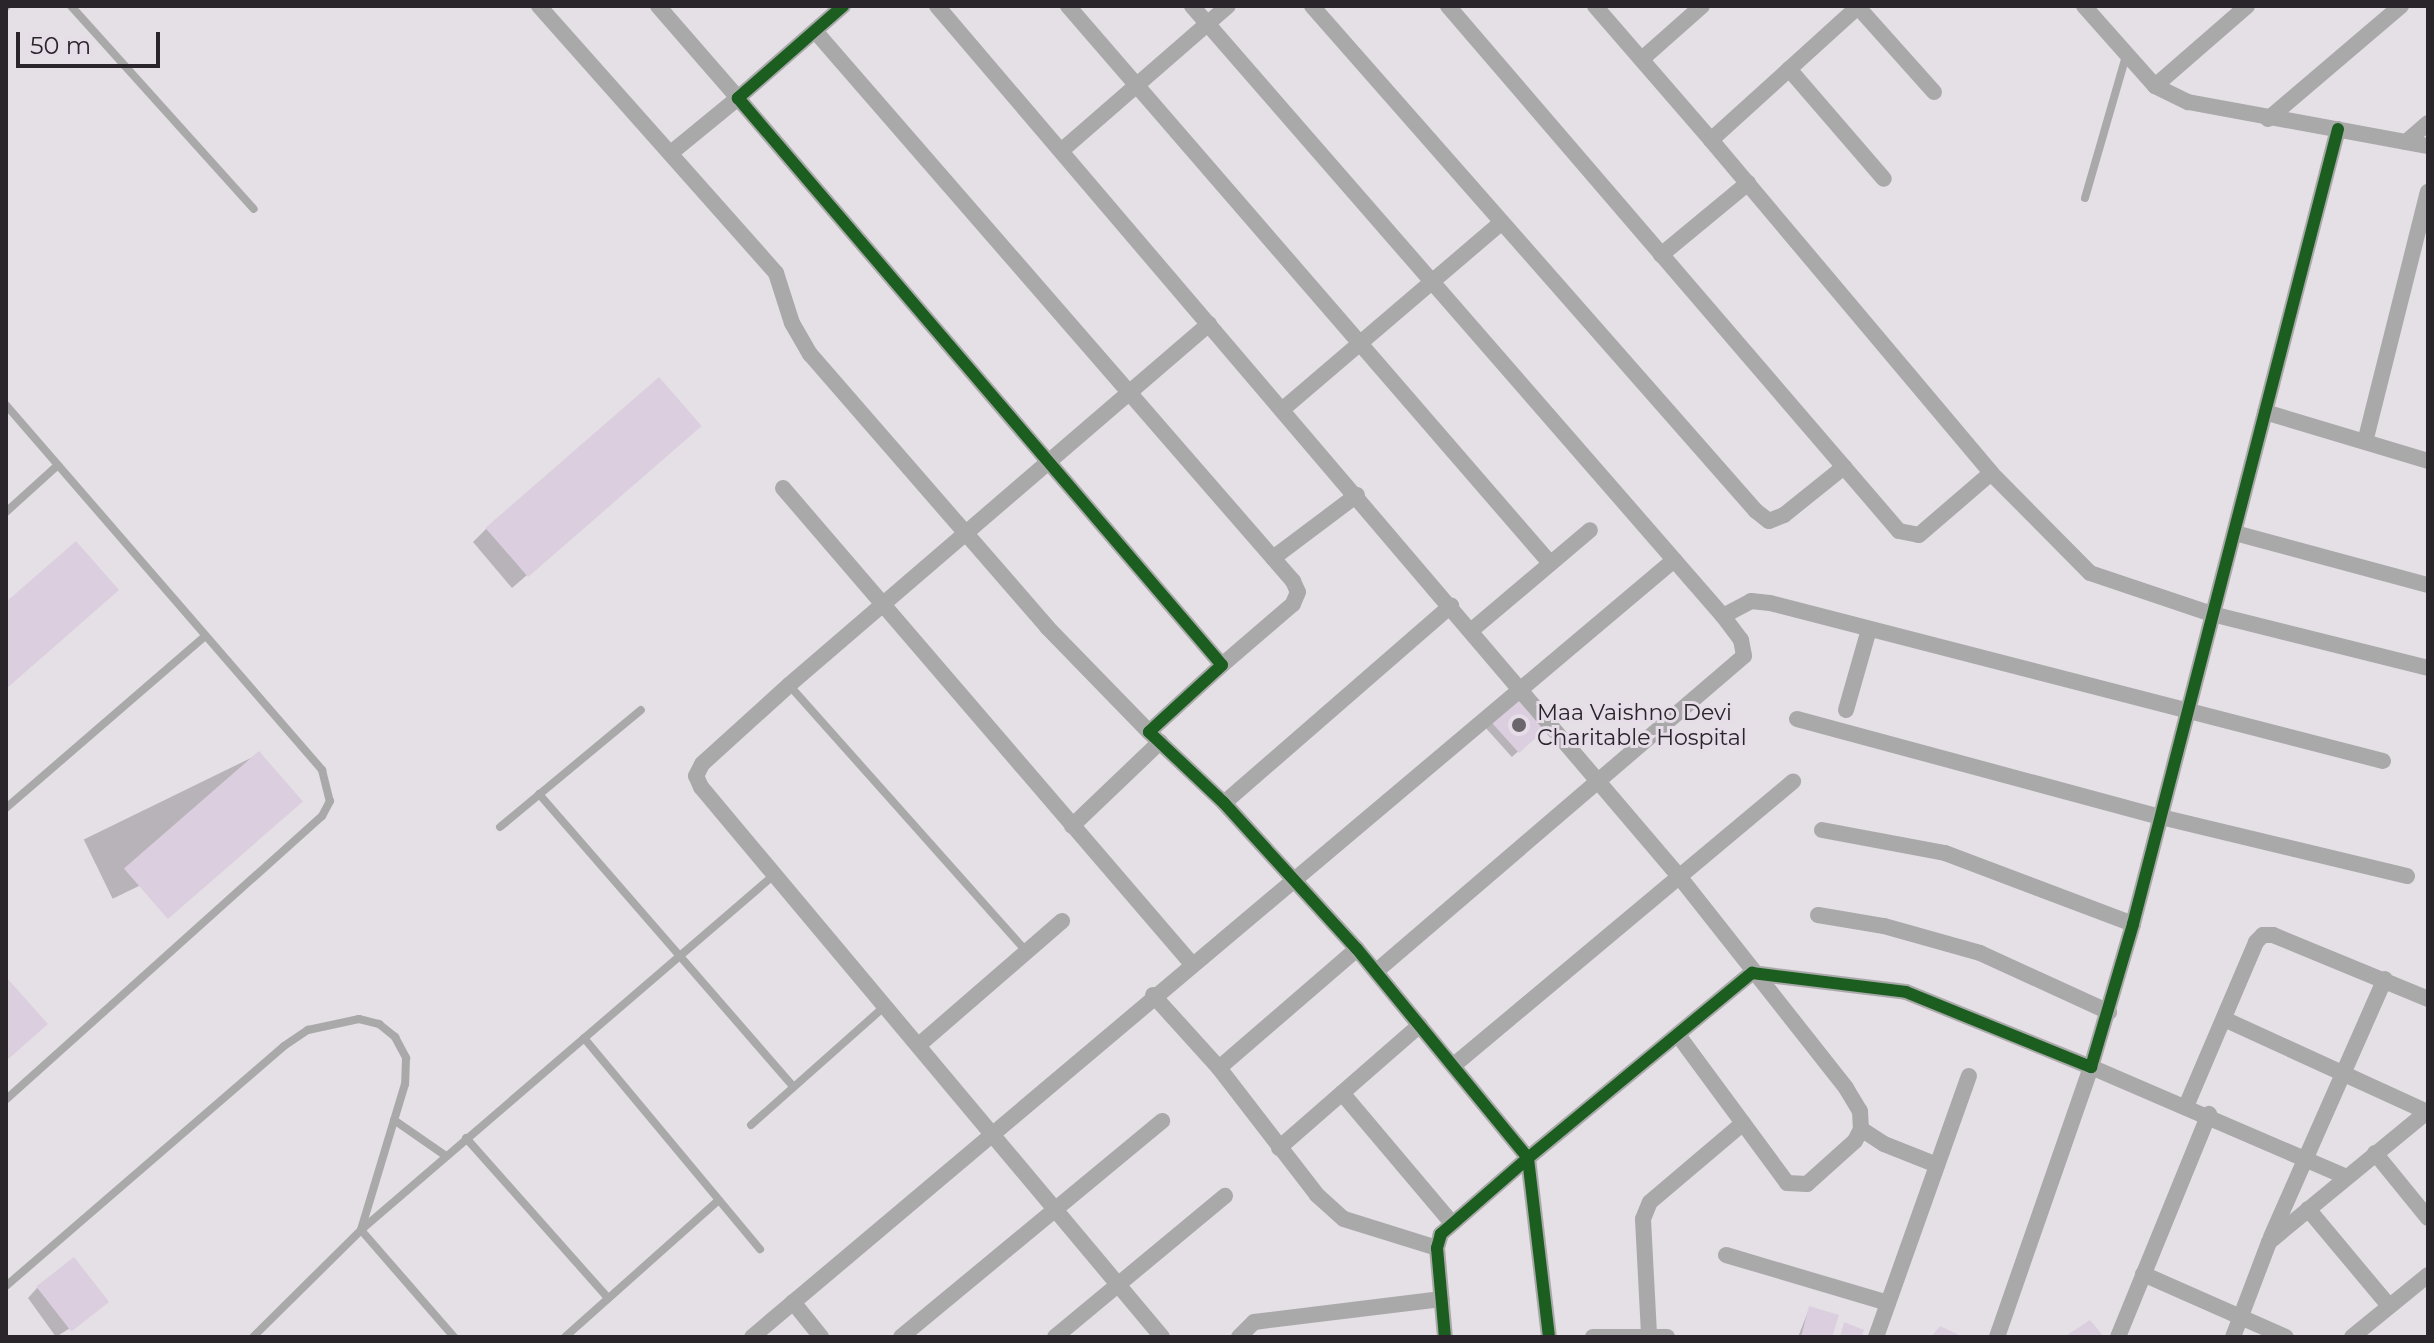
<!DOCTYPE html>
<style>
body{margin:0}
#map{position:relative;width:2434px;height:1343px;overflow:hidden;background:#e5e0e6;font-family:Montserrat,sans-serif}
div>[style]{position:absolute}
.shadow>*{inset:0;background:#0003;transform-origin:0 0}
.building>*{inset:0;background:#dbcede;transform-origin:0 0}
.service>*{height:8px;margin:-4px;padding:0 4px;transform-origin:4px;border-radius:4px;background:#aaa9aa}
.minor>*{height:16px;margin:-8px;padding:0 8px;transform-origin:8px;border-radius:8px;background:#aaa9aa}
.cycleway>*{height:12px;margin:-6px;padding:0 6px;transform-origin:6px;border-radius:6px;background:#1b5e20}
.dots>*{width:22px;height:22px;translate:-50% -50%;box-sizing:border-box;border:4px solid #e6dde9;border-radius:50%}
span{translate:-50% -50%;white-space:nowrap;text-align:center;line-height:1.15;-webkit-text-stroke:6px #e6dde9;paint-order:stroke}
.poi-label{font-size:22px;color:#29252a}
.left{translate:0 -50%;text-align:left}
.frame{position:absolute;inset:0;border:8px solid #29252a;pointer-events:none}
.scale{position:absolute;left:16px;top:32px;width:144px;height:36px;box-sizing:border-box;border:4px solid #29252a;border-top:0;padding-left:10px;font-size:24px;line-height:28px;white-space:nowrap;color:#29252a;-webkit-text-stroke:6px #e6dde9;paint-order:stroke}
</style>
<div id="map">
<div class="shadow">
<div style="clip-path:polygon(685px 439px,512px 588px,473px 542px,486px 529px)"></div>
<div style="left:1517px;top:700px;width:39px;height:42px;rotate:48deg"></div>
<div style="left:259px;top:754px;width:66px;height:195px;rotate:64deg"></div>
<div style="clip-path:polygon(37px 1288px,97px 1311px,56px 1337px,28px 1298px)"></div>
<div style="clip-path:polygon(1809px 1309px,1830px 1337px,1798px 1337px)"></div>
</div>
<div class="building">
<div style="left:659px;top:377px;width:65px;height:230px;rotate:49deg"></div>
<div style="clip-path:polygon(76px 541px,119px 590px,6px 689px,6px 602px)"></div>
<div style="left:1517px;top:697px;width:43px;height:36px;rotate:48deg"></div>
<div style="left:259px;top:751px;width:67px;height:179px;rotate:49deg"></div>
<div style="clip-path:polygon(6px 977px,48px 1024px,6px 1061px)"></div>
<div style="left:74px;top:1257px;width:57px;height:48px;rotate:52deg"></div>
<div style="clip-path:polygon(1809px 1306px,1839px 1315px,1832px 1337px,1801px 1337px)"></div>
<div style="clip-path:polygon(2090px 1320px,2104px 1337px,2064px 1337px)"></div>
<div style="clip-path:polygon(1844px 1322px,1864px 1330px,1861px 1337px,1840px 1337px)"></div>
<div style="clip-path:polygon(1940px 1326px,1963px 1337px,1931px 1337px)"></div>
</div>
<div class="service">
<div style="left:71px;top:6px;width:273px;rotate:48deg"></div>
<div style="left:6px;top:7px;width:1px;rotate:-45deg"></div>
<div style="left:2085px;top:198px;width:148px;rotate:-73.9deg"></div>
<div style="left:6px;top:405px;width:483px;rotate:49.1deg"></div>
<div style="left:322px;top:770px;width:32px;rotate:76deg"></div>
<div style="left:330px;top:801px;width:17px;rotate:118deg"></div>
<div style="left:322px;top:816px;width:425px;rotate:138.1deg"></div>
<div style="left:6px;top:512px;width:70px;rotate:-42.1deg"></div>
<div style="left:789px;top:685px;width:358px;rotate:48.3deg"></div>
<div style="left:539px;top:794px;width:388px;rotate:49deg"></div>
<div style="left:6px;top:808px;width:262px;rotate:-40.8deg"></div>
<div style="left:500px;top:827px;width:183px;rotate:-39.7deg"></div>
<div style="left:584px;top:1038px;width:275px;rotate:50.2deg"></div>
<div style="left:394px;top:1120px;width:63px;rotate:34.7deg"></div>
<div style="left:751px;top:1125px;width:181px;rotate:-41.6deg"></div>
<div style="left:466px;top:1138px;width:214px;rotate:48.4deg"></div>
<div style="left:6px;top:1286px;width:367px;rotate:-40.8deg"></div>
<div style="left:284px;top:1046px;width:29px;rotate:-34deg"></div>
<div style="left:308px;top:1030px;width:52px;rotate:-12.2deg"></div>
<div style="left:359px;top:1019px;width:21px;rotate:14deg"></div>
<div style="left:379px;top:1024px;width:21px;rotate:39deg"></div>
<div style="left:395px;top:1037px;width:24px;rotate:62deg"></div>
<div style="left:406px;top:1058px;width:26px;rotate:92deg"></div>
<div style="left:405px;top:1084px;width:152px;rotate:106.8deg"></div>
<div style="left:361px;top:1230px;width:142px;rotate:49deg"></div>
<div style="left:253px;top:1337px;width:152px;rotate:-44.7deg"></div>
<div style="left:361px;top:1230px;width:545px;rotate:-40.68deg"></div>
<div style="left:565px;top:1337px;width:206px;rotate:-41.7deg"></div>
</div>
<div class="minor">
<div style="left:539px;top:6px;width:357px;rotate:48.4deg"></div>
<div style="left:776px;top:273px;width:52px;rotate:72.3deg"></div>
<div style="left:792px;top:323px;width:36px;rotate:60deg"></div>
<div style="left:810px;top:354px;width:362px;rotate:49deg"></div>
<div style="left:1047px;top:627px;width:146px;rotate:45.8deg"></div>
<div style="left:658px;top:6px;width:122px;rotate:49deg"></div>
<div style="left:738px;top:98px;width:85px;rotate:140.7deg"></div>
<div style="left:843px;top:6px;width:140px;rotate:138.8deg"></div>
<div style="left:738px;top:98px;width:745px;rotate:49.52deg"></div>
<div style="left:1222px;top:665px;width:99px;rotate:137.5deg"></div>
<div style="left:1149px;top:732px;width:103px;rotate:43.4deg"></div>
<div style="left:1224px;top:803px;width:197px;rotate:47.7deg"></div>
<div style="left:1357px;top:949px;width:270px;rotate:50.7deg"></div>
<div style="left:1528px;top:1158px;width:116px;rotate:138.9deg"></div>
<div style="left:1441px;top:1234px;width:15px;rotate:106deg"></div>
<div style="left:1437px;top:1248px;width:89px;rotate:84.9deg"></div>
<div style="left:937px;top:6px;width:1142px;rotate:49.55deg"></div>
<div style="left:1678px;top:875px;width:271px;rotate:51.7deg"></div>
<div style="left:1846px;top:1088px;width:27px;rotate:59deg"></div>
<div style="left:1860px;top:1111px;width:18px;rotate:87deg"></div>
<div style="left:1861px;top:1129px;width:27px;rotate:33deg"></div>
<div style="left:1884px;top:1144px;width:57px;rotate:21.6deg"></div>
<div style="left:1068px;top:6px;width:737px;rotate:49.13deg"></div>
<div style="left:1192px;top:6px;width:809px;rotate:48.96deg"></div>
<div style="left:1723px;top:616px;width:30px;rotate:53deg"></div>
<div style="left:1741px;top:640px;width:16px;rotate:79deg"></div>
<div style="left:1744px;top:656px;width:484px;rotate:139.4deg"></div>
<div style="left:1312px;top:6px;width:672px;rotate:48.68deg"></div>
<div style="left:1756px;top:511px;width:16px;rotate:38deg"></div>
<div style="left:1769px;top:521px;width:16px;rotate:-22deg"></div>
<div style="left:1784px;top:515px;width:77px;rotate:-38.7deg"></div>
<div style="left:1448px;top:6px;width:692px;rotate:49.34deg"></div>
<div style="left:1899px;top:531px;width:20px;rotate:11deg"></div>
<div style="left:1919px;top:535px;width:95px;rotate:-40.7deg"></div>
<div style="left:1595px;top:6px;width:177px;rotate:49.1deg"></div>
<div style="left:1711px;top:140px;width:200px;rotate:-42.2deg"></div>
<div style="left:2084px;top:6px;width:107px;rotate:48.4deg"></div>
<div style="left:2155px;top:86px;width:37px;rotate:26deg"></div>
<div style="left:2188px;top:102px;width:244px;rotate:10.4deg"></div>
<div style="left:1858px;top:7px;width:114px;rotate:48.2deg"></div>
<div style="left:815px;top:31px;width:729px;rotate:49.01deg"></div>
<div style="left:1293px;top:581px;width:12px;rotate:66deg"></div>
<div style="left:1298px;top:592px;width:13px;rotate:113deg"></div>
<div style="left:1293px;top:604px;width:94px;rotate:139.3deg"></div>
<div style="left:1642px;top:59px;width:80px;rotate:-41.5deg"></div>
<div style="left:1789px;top:69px;width:145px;rotate:49.2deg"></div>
<div style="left:2155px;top:86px;width:122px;rotate:-41deg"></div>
<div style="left:2268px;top:119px;width:175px;rotate:-40.4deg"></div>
<div style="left:1711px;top:140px;width:435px;rotate:49.9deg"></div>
<div style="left:1991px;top:473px;width:141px;rotate:45.3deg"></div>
<div style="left:2090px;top:573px;width:129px;rotate:18.6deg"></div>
<div style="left:2212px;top:614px;width:223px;rotate:14deg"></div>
<div style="left:2406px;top:142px;width:29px;rotate:-41deg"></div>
<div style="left:1061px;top:151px;width:221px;rotate:-41deg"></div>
<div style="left:1661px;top:255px;width:113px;rotate:-39.6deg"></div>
<div style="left:1283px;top:409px;width:287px;rotate:-40.5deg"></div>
<div style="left:2265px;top:412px;width:170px;rotate:16.7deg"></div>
<div style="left:2365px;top:442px;width:258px;rotate:-75.9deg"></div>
<div style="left:783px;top:488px;width:626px;rotate:49.34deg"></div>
<div style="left:2235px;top:533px;width:200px;rotate:15.1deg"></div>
<div style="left:1273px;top:558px;width:105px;rotate:-36.9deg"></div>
<div style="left:1723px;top:616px;width:32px;rotate:-28deg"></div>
<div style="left:1751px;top:601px;width:19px;rotate:6deg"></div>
<div style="left:1770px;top:603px;width:633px;rotate:14.45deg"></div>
<div style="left:1473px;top:629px;width:153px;rotate:-40.2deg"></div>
<div style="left:1846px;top:710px;width:84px;rotate:-74.1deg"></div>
<div style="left:1797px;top:719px;width:377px;rotate:15.1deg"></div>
<div style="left:2161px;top:817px;width:253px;rotate:13.5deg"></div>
<div style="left:1224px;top:803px;width:301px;rotate:-41deg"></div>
<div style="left:1072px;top:826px;width:122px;rotate:-43.7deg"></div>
<div style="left:1822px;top:830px;width:125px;rotate:10.6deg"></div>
<div style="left:1945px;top:853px;width:201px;rotate:20.7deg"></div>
<div style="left:1818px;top:915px;width:67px;rotate:9.5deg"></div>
<div style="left:1884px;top:926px;width:100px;rotate:15.7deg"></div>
<div style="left:1980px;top:953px;width:142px;rotate:24.6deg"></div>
<div style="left:1153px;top:995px;width:98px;rotate:47.9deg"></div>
<div style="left:1219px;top:1068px;width:160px;rotate:52.3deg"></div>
<div style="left:1317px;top:1195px;width:36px;rotate:42deg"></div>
<div style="left:1344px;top:1219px;width:97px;rotate:17.3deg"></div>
<div style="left:2224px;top:1019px;width:223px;rotate:24.6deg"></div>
<div style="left:1678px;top:1035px;width:184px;rotate:53.6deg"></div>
<div style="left:1787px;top:1183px;width:20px;rotate:3deg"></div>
<div style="left:1807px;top:1184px;width:64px;rotate:-41.9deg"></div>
<div style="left:1855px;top:1141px;width:13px;rotate:-63deg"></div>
<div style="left:920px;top:1044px;width:188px;rotate:-40.9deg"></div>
<div style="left:1454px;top:1065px;width:442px;rotate:-39.9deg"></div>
<div style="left:1219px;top:1068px;width:182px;rotate:-40.8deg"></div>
<div style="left:1342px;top:1093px;width:169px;rotate:49.8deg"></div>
<div style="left:2187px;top:1104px;width:176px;rotate:-66.9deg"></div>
<div style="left:2256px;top:942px;width:10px;rotate:-45deg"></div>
<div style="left:2263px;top:935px;width:10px"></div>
<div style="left:2273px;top:935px;width:168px;rotate:22.4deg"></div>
<div style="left:1279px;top:1148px;width:187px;rotate:-41.1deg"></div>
<div style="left:2375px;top:1153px;width:84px;rotate:50.8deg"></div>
<div style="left:2308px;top:1209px;width:126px;rotate:50.1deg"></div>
<div style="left:2271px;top:1237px;width:282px;rotate:-66.2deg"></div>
<div style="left:1726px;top:1255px;width:169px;rotate:16.5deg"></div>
<div style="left:2143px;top:1274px;width:156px;rotate:23.8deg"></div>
<div style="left:793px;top:1302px;width:45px;rotate:51.3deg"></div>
<div style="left:1649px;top:1334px;width:115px;rotate:-93deg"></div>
<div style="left:1643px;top:1219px;width:18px;rotate:-68deg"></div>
<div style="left:1650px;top:1202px;width:122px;rotate:-40.3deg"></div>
<div style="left:752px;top:1337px;width:1206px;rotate:-40.12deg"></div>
<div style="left:901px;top:1337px;width:339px;rotate:-39.6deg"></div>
<div style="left:1055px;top:1337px;width:221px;rotate:-39.7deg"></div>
<div style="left:1162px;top:1337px;width:718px;rotate:-129.97deg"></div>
<div style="left:701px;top:787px;width:12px;rotate:-114deg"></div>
<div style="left:696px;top:776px;width:13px;rotate:-63deg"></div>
<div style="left:702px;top:764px;width:118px;rotate:-42.2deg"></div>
<div style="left:789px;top:685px;width:554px;rotate:-40.68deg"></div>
<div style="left:1239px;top:1337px;width:21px;rotate:-45deg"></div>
<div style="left:1254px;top:1322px;width:189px;rotate:-7deg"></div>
<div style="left:1549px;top:1337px;width:180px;rotate:-96.7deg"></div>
<div style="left:1528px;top:1158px;width:291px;rotate:-39.6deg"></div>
<div style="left:1752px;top:973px;width:155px;rotate:7deg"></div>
<div style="left:1906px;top:992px;width:200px;rotate:22.1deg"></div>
<div style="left:2091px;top:1067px;width:149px;rotate:-73.6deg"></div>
<div style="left:2133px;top:924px;width:821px;rotate:-75.54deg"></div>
<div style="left:1593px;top:1337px;width:74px"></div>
<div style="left:1876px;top:1337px;width:277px;rotate:-70.4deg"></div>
<div style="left:1997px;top:1337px;width:286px;rotate:-70.8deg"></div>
<div style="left:2091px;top:1067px;width:278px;rotate:23.3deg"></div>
<div style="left:2118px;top:1337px;width:241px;rotate:-67.8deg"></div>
<div style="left:2233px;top:1337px;width:102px;rotate:-69.2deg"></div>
<div style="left:2269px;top:1242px;width:206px;rotate:-39.5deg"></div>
<div style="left:2352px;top:1337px;width:98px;rotate:-39.2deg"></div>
</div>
<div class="cycleway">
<div style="left:843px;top:6px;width:140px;rotate:138.8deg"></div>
<div style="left:738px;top:98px;width:745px;rotate:49.52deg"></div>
<div style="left:1222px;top:665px;width:99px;rotate:137.5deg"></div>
<div style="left:1149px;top:732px;width:103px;rotate:43.4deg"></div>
<div style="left:1224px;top:803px;width:197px;rotate:47.7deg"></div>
<div style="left:1357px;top:949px;width:270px;rotate:50.7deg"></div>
<div style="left:1528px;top:1158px;width:116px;rotate:138.9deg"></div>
<div style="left:1441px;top:1234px;width:15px;rotate:106deg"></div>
<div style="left:1437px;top:1248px;width:89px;rotate:84.9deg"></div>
<div style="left:1549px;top:1337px;width:180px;rotate:-96.7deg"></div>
<div style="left:1528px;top:1158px;width:291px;rotate:-39.6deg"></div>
<div style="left:1752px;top:973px;width:155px;rotate:7deg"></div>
<div style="left:1906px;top:992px;width:200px;rotate:22.1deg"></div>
<div style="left:2091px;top:1067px;width:149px;rotate:-73.6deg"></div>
<div style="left:2133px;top:924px;width:821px;rotate:-75.54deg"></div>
</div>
<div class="dots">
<div style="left:1519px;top:725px;background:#6b666c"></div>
</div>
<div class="poi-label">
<span class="left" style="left:1537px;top:725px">Maa Vaishno Devi<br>Charitable Hospital</span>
</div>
<div class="frame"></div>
<div class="scale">50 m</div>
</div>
